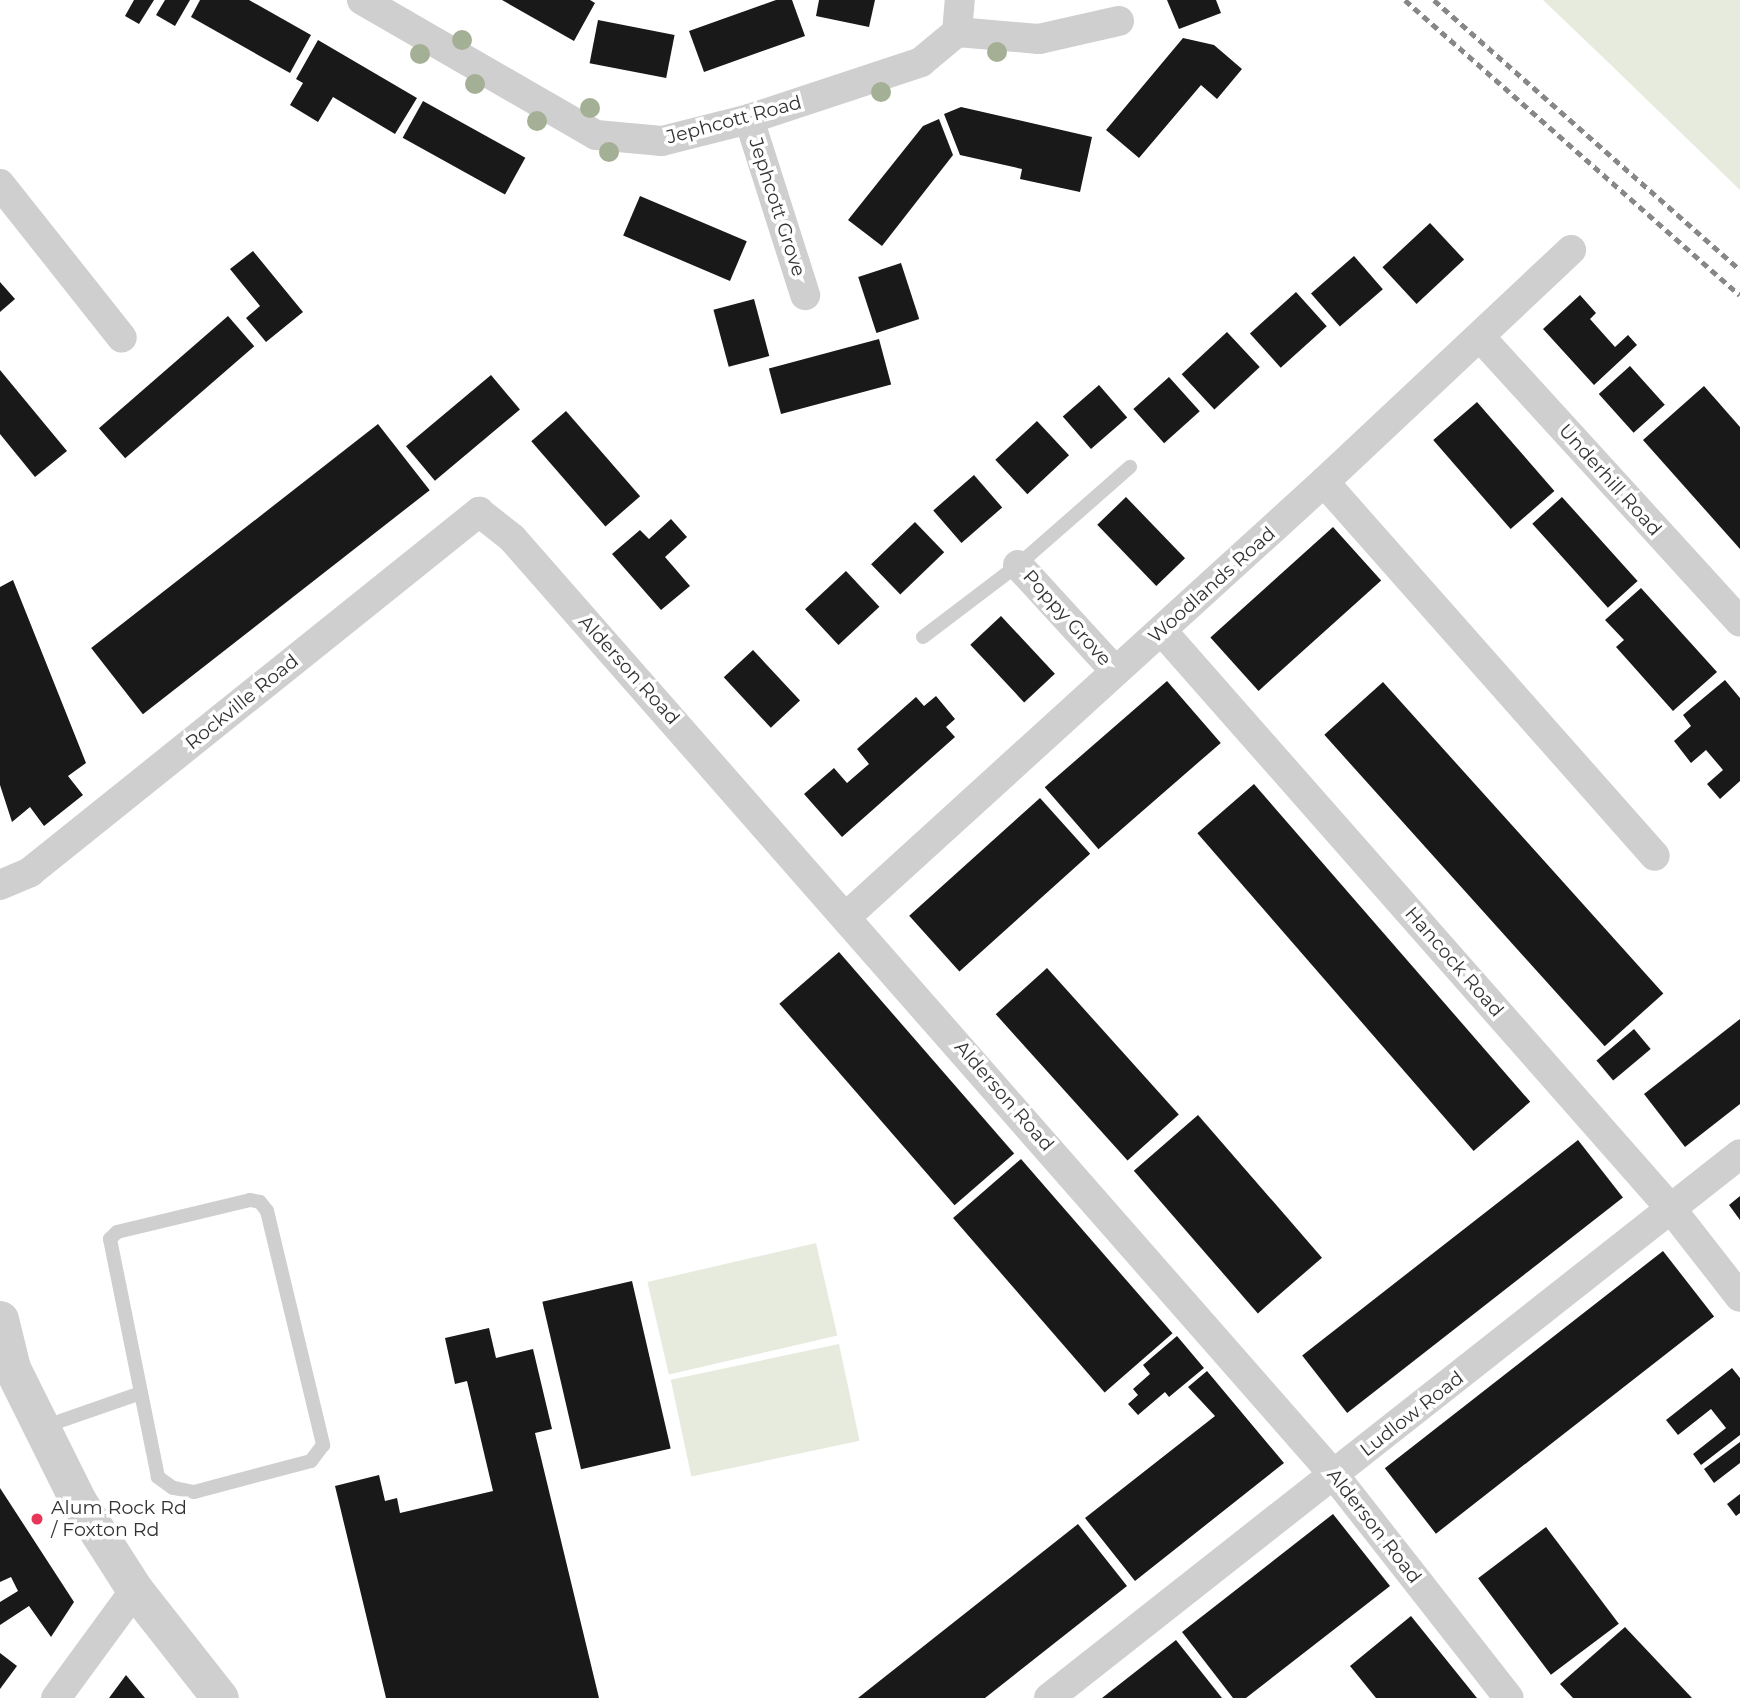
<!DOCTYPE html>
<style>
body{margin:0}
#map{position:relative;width:1740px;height:1698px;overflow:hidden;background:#fff;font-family:Montserrat,sans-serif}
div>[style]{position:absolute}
.green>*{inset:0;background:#e6ebde;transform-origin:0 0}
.building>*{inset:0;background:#191919;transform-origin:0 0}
.service>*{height:14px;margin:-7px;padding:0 7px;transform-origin:7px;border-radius:7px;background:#cfcfcf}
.minor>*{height:30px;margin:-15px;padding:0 15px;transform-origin:15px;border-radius:15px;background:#cfcfcf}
.tertiary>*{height:37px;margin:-18.5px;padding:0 18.5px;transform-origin:18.5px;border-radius:18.5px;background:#cfcfcf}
.rail>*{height:5px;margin-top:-2.5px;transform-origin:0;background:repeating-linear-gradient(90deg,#878787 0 7px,transparent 0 12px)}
.trees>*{width:20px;height:20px;margin:-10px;border-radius:50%;background:#a4b095}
.dots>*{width:19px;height:19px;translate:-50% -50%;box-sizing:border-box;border:4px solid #fff;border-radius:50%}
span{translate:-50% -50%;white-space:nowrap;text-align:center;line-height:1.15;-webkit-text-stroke:7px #fff;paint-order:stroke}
.street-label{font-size:19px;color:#323232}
.poi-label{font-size:19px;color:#323232}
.left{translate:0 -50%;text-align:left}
</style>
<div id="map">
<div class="green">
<div style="clip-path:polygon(1543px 0,1740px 0,1740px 190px,1611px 65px)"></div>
<div style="left:816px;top:1243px;width:95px;height:173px;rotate:77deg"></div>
<div style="left:839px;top:1344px;width:99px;height:172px;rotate:78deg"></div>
</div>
<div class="building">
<div style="clip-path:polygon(134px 0,154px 0,139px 24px,125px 16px)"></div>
<div style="clip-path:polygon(165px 0,190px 0,175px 26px,156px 15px)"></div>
<div style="clip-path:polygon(200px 0,249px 0,311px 35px,290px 73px,191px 17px)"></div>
<div style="clip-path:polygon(502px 0,590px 0,595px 3px,574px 41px)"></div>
<div style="clip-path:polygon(776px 0,792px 0,805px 36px,704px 72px,689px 31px)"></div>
<div style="clip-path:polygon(819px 0,875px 0,869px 27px,816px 16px)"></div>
<div style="clip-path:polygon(1167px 0,1216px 0,1221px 13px,1179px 29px)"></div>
<div style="left:598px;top:20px;width:78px;height:44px;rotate:11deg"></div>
<div style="clip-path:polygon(1183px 38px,1214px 45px,1242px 69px,1217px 99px,1201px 85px,1139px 158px,1106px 130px)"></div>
<div style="clip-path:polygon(318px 40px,417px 98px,395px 134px,333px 97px,318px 122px,290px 105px,303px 83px,296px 79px)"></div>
<div style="left:423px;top:101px;width:117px;height:42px;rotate:29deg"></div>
<div style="clip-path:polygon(961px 107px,1092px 137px,1080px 192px,1020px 179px,1022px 169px,960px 155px,944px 114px)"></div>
<div style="clip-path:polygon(939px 119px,953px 155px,882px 246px,848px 220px,923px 126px)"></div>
<div style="left:640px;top:196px;width:116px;height:43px;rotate:23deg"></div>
<div style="left:1430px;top:223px;width:50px;height:65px;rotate:47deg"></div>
<div style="clip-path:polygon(253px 251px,303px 312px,266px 342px,246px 318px,260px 306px,230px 269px)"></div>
<div style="left:1354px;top:256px;width:44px;height:57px;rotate:49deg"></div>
<div style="left:901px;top:263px;width:59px;height:45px;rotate:72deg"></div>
<div style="clip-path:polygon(0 282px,15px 299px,0 312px)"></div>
<div style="left:1296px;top:292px;width:46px;height:62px;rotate:48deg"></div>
<div style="clip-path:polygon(1580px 295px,1596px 313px,1590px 319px,1615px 347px,1628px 335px,1637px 345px,1594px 385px,1543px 329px)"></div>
<div style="left:754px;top:299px;width:59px;height:42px;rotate:75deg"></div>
<div style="left:228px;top:316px;width:40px;height:171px;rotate:49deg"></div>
<div style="left:1227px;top:332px;width:48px;height:62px;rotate:47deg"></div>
<div style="left:879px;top:339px;width:47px;height:114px;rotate:75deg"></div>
<div style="left:1630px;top:366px;width:52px;height:42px;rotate:48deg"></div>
<div style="clip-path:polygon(0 370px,67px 451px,35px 477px,0 434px)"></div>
<div style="left:491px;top:375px;width:45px;height:111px;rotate:50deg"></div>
<div style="left:1169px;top:377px;width:46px;height:48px;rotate:48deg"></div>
<div style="left:1099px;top:385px;width:43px;height:48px;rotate:49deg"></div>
<div style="clip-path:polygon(1704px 386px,1740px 427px,1740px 549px,1643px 440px)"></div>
<div style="left:1477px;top:402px;width:118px;height:58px;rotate:49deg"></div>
<div style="left:566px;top:411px;width:113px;height:46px;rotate:49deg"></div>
<div style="left:1037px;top:421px;width:47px;height:57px;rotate:47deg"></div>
<div style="left:378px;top:424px;width:84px;height:364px;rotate:52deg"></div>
<div style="left:974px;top:475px;width:43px;height:54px;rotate:49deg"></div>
<div style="left:1126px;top:497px;width:85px;height:40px;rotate:46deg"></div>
<div style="left:1562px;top:497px;width:113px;height:40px;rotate:48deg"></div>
<div style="clip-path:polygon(671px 519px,687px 537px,665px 557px,690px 586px,661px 610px,612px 554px,640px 530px,649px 539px)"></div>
<div style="left:915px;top:522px;width:42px;height:61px;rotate:46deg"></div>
<div style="left:1333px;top:527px;width:72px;height:165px;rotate:48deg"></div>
<div style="left:846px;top:571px;width:49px;height:56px;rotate:47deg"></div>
<div style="clip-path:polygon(13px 580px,86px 763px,68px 776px,83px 795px,44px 826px,30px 807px,12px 822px,0 785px,0 587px)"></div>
<div style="clip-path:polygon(1641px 588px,1717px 672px,1673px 711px,1616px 647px,1624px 640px,1605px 620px)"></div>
<div style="left:1001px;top:616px;width:79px;height:42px;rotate:47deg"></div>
<div style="left:753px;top:650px;width:69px;height:40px;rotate:47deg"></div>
<div style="clip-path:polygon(1725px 680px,1740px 698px,1740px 781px,1720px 799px,1707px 784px,1723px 770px,1706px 750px,1691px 763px,1674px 741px,1691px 726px,1683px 715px)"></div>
<div style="left:1167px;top:681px;width:82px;height:162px;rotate:49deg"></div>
<div style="left:1383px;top:682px;width:419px;height:79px;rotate:48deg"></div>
<div style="clip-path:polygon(936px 696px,955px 719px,946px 727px,955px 737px,842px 837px,804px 794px,834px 768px,847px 783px,869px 764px,857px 749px,916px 697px,924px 706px)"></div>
<div style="left:1254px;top:784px;width:421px;height:75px;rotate:49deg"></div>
<div style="left:1040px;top:798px;width:75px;height:176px;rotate:48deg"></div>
<div style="left:839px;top:952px;width:267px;height:79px;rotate:49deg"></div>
<div style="left:1047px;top:968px;width:197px;height:69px;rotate:48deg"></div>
<div style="clip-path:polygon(1740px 1019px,1740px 1104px,1685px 1147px,1644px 1094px)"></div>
<div style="left:1634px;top:1029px;width:26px;height:49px;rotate:50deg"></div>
<div style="left:1198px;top:1115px;width:189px;height:85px;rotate:49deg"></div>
<div style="left:1578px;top:1140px;width:73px;height:350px;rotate:52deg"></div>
<div style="left:1021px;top:1159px;width:231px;height:90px;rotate:49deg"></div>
<div style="clip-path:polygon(1740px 1196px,1740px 1220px,1729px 1205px)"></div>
<div style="left:1663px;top:1251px;width:83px;height:353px;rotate:52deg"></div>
<div style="left:632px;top:1281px;width:172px;height:92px;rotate:77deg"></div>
<div style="clip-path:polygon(489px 1328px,496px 1358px,533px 1349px,552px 1429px,535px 1433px,599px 1698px,386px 1698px,335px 1486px,379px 1475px,385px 1501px,397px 1498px,400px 1513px,493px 1491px,467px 1381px,455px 1384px,445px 1338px)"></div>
<div style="clip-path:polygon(1177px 1336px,1204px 1368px,1169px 1397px,1165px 1392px,1138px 1415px,1128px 1404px,1138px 1395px,1133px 1389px,1150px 1374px,1143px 1365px)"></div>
<div style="clip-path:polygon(1732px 1368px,1740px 1378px,1740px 1435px,1701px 1465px,1693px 1454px,1726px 1428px,1711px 1409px,1678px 1435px,1666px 1420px)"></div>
<div style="clip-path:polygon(1207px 1371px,1284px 1463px,1135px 1581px,1085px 1518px,1215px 1416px,1188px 1387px)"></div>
<div style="clip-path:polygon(1740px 1442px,1740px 1463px,1714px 1483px,1704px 1469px)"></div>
<div style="clip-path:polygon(0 1488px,74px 1602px,51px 1637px,29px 1606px,0 1625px,0 1602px,18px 1591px,11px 1577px,0 1582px)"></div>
<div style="clip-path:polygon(1740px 1494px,1740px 1513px,1736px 1516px,1727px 1504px)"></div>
<div style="clip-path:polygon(1333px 1514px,1390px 1586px,1246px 1698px,1233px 1698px,1182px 1632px)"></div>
<div style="clip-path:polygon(1078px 1524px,1127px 1586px,985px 1698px,858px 1698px)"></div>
<div style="left:1546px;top:1527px;width:121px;height:85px;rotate:53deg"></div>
<div style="clip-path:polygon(1411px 1616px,1477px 1698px,1376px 1698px,1350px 1666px)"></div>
<div style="clip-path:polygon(1625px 1627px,1692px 1698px,1573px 1698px,1560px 1684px)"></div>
<div style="clip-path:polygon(1176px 1640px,1222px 1698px,1102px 1698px)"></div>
<div style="clip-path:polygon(0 1653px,17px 1666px,0 1689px)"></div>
<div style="clip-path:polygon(126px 1675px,145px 1698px,109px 1698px)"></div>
</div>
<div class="service">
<div style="left:923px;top:637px;width:119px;rotate:-37.2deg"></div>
<div style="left:1018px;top:565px;width:149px;rotate:-41.2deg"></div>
<div style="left:250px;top:1200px;width:10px;rotate:11deg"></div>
<div style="left:260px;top:1202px;width:11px;rotate:52deg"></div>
<div style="left:267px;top:1211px;width:241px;rotate:76.5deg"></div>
<div style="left:323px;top:1445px;width:20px;rotate:127deg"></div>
<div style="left:311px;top:1461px;width:121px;rotate:165.2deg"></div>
<div style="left:194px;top:1492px;width:21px;rotate:-169deg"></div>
<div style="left:173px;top:1488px;width:19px;rotate:-144deg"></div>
<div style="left:158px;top:1477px;width:243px;rotate:-101.4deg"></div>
<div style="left:110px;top:1239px;width:10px;rotate:-45deg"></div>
<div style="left:117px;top:1232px;width:137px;rotate:-13.5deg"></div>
<div style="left:43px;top:1427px;width:101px;rotate:-19.2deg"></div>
</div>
<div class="minor">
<div style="left:362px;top:0;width:270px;rotate:30deg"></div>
<div style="left:596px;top:135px;width:66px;rotate:5.2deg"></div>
<div style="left:662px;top:141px;width:90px;rotate:-14.2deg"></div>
<div style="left:749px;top:119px;width:181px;rotate:-18.3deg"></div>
<div style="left:921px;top:62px;width:47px;rotate:-39.8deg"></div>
<div style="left:957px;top:32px;width:82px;rotate:4.9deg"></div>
<div style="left:1039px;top:39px;width:82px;rotate:-12.7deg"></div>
<div style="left:957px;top:32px;width:32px;rotate:-85deg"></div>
<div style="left:749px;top:119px;width:185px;rotate:72.3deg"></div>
<div style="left:0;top:184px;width:196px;rotate:51.6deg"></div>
<div style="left:1481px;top:338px;width:384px;rotate:47.6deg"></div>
<div style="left:1324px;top:482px;width:499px;rotate:48.5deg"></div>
<div style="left:1018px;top:565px;width:144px;rotate:47.5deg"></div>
<div style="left:1162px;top:631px;width:772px;rotate:48.63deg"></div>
<div style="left:1672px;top:1210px;width:110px;rotate:52deg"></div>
<div style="left:0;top:885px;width:33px;rotate:-23deg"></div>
<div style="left:30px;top:872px;width:576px;rotate:-38.72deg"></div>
<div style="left:479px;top:512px;width:42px;rotate:38.2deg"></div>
<div style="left:512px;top:538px;width:1246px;rotate:48.74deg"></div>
<div style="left:1334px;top:1475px;width:283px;rotate:51.9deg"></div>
<div style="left:847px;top:916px;width:645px;rotate:-42.3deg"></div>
<div style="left:1324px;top:482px;width:339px;rotate:-43.2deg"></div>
<div style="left:56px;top:1698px;width:134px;rotate:-53.8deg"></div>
<div style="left:1049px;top:1698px;width:879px;rotate:-38.21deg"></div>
</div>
<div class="tertiary">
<div style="left:0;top:1319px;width:50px;rotate:76.2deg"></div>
<div style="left:12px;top:1368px;width:148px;rotate:63.6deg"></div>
<div style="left:78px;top:1501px;width:106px;rotate:57.4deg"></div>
<div style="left:135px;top:1590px;width:137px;rotate:51.8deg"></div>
</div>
<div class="rail">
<div style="left:1405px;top:0;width:446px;rotate:41.4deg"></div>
<div style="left:1434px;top:0;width:408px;rotate:41.4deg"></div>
</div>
<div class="trees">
<div style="left:462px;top:40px"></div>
<div style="left:997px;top:52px"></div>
<div style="left:420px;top:54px"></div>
<div style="left:475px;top:84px"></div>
<div style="left:881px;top:92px"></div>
<div style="left:590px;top:108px"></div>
<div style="left:537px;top:121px"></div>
<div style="left:609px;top:152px"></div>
</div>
<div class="dots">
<div style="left:37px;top:1519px;background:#e63758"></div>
</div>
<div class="street-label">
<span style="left:734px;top:120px;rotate:-15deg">Jephcott Road</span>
<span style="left:777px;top:207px;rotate:72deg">Jephcott Grove</span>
<span style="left:1610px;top:480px;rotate:48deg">Underhill Road</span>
<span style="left:1212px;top:585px;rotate:-42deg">Woodlands Road</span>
<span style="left:1067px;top:618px;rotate:48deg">Poppy Grove</span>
<span style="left:629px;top:670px;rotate:48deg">Alderson Road</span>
<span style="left:242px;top:702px;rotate:-39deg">Rockville Road</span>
<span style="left:1454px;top:962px;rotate:49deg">Hancock Road</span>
<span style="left:1004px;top:1096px;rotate:49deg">Alderson Road</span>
<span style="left:1412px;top:1414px;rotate:-38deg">Ludlow Road</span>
<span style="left:1374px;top:1526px;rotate:52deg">Alderson Road</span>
</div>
<div class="poi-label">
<span class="left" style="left:51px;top:1519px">Alum Rock Rd<br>/ Foxton Rd</span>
</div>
</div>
